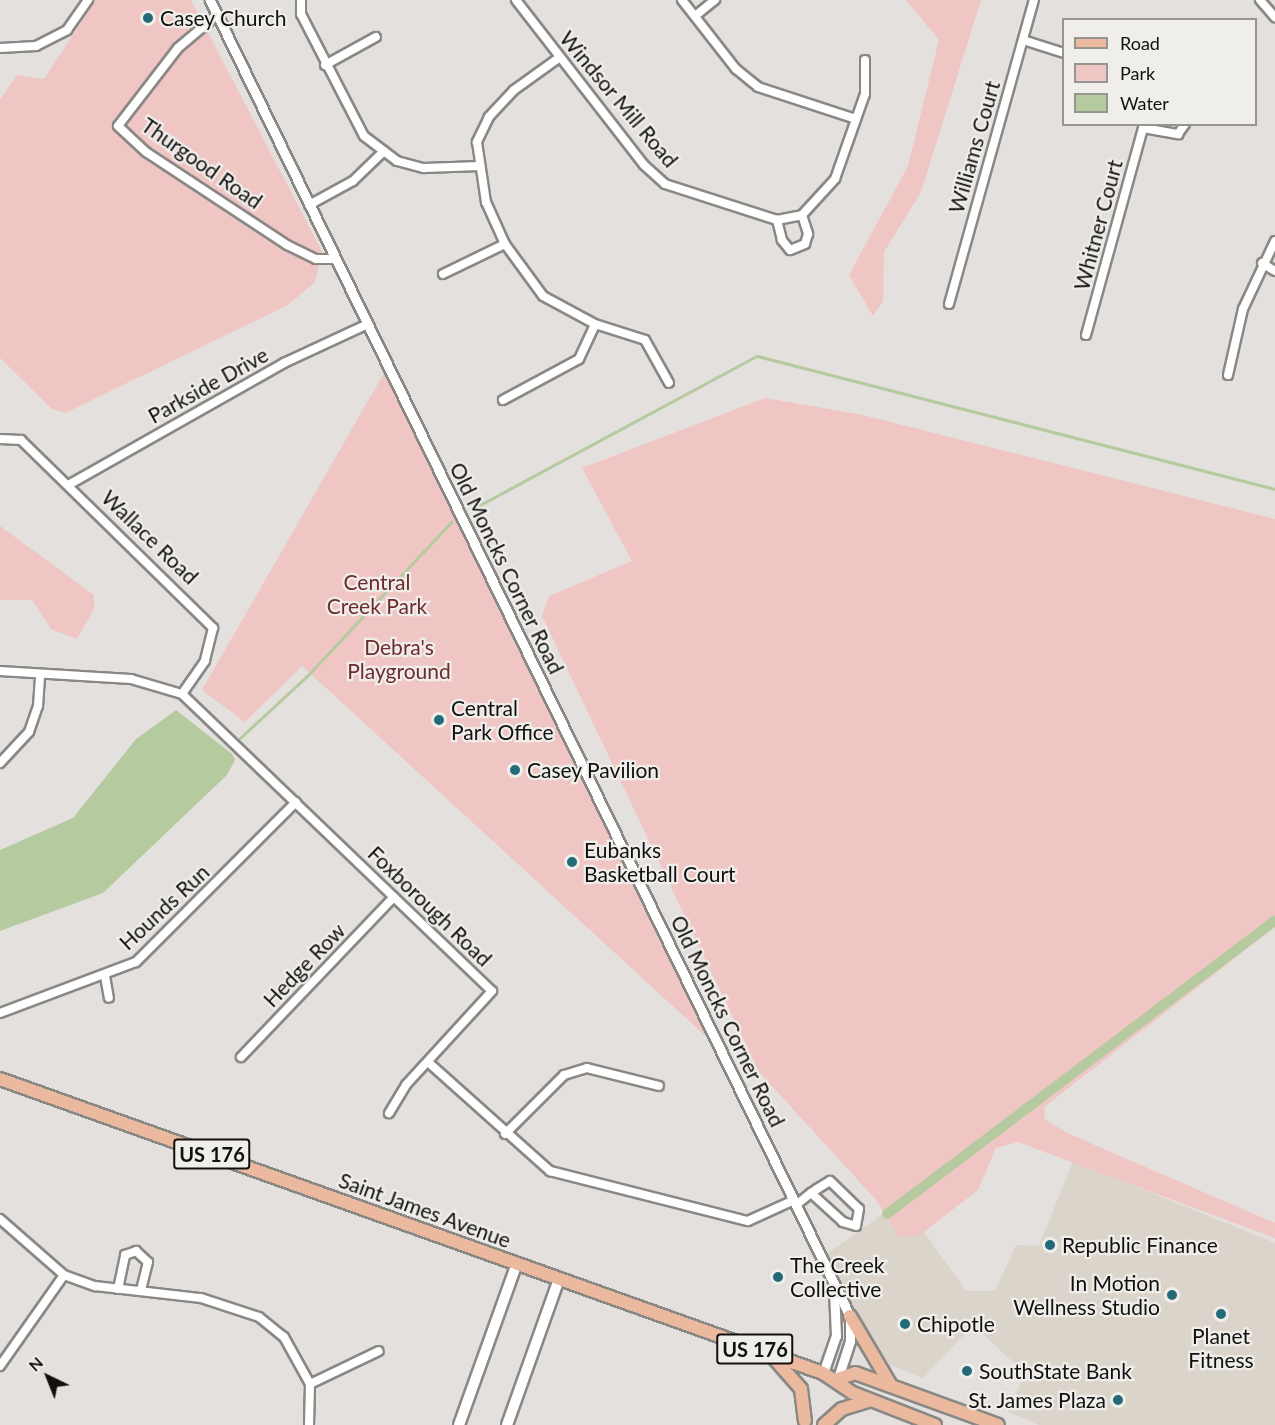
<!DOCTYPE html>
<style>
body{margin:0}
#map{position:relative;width:1275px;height:1425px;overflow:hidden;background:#e3e0dd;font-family:Lato,sans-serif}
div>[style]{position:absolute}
.built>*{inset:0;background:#dbd4ca}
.green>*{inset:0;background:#f0c6c4}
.water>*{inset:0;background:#b5cb9f}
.stream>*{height:3px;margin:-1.5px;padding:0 1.5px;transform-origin:1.5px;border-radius:1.5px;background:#b5cb9f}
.canal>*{height:10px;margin:-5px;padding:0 5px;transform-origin:5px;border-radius:5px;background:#b5cb9f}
.roads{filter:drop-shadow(2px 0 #8a8885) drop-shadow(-2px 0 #8a8885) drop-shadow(0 2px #8a8885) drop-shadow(0 -2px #8a8885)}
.minor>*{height:8px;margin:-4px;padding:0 4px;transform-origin:4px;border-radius:4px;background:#fff}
.tertiary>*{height:9px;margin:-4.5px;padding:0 4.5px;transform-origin:4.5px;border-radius:4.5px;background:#fff}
.secondary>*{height:10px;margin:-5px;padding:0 5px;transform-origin:5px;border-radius:5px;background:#fff}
.primary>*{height:12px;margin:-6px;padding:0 6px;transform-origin:6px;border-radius:6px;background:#ebb99e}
.dots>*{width:16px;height:16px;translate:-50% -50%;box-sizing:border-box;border:3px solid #f0eeea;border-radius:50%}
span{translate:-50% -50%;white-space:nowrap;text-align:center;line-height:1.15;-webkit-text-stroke:4.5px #f0eeea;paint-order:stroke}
.shield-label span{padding:2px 4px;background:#f0eeea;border:2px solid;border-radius:4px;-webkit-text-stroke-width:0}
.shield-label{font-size:20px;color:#11100f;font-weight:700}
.poi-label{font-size:21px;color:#11100f}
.left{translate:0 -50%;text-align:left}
.right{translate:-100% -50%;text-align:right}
.street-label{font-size:21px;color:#11100f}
.park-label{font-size:21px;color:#6d2b2c}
.legend{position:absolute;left:1062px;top:18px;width:195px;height:108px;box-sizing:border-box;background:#f0eeea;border:2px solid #979592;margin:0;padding:8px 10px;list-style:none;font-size:18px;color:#11100f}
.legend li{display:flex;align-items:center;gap:12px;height:30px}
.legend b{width:30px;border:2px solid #979592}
.north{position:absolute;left:18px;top:1347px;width:60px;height:60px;-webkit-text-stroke:4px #f0eeea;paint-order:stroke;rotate:317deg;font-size:16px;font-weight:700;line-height:24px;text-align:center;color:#11100f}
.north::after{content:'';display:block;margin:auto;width:21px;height:27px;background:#11100f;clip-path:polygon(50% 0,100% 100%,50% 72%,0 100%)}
</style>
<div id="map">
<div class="built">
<div style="clip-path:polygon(1073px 1161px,1275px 1243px,1275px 1425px,1039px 1425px,1008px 1412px,1025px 1373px,973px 1325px,923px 1378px,890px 1365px,817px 1261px,893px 1207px,914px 1218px,966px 1291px,995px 1291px,1016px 1245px,1039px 1246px)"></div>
</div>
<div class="green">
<div style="clip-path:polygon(96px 0,191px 0,327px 261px,319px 264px,315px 282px,288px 305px,65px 413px,52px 409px,0 358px,0 100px,17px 75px,44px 79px)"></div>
<div style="clip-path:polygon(906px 0,981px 0,921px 192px,884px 252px,883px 301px,873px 316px,849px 275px,908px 166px,939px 40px)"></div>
<div style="clip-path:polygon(384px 373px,712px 1042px,302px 666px,245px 722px,202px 690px)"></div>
<div style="clip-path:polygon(765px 398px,863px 415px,1275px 519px,1275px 927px,1044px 1107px,1045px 1119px,1067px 1133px,1275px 1223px,1275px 1238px,1018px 1142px,996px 1148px,978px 1190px,920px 1235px,899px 1237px,877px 1201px,759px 1072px,542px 616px,549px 596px,632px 561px,582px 468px)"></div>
<div style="clip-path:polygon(0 526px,94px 595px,94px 609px,77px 639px,51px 629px,32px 600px,0 600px)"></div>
</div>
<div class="water">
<div style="clip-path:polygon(176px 710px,232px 754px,235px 760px,227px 775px,103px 893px,0 931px,0 850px,73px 818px,136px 739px)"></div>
</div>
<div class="stream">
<div style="left:476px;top:507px;width:319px;rotate:-28.3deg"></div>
<div style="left:757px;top:356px;width:535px;rotate:14.4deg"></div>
<div style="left:240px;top:738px;width:91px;rotate:-42.8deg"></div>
<div style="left:307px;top:676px;width:211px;rotate:-46.9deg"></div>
</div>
<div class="canal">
<div style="left:887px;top:1214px;width:486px;rotate:-37.1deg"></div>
</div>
<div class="roads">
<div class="minor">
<div style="left:301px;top:0;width:14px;rotate:90deg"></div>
<div style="left:301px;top:14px;width:137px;rotate:62.7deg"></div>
<div style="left:364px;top:136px;width:41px;rotate:37.1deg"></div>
<div style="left:397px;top:161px;width:28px;rotate:15deg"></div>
<div style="left:424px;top:168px;width:56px;rotate:-2deg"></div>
<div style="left:516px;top:0;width:209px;rotate:52.2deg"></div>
<div style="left:644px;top:165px;width:28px;rotate:42deg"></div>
<div style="left:665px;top:184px;width:118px;rotate:17.8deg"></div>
<div style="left:682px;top:0;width:88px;rotate:52deg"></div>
<div style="left:736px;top:69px;width:28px;rotate:39deg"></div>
<div style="left:758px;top:87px;width:103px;rotate:18.1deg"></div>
<div style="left:1260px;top:0;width:23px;rotate:49deg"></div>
<div style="left:217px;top:15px;width:51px;rotate:139.8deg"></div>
<div style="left:178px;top:48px;width:98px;rotate:127.6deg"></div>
<div style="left:118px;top:126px;width:38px;rotate:43deg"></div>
<div style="left:146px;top:152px;width:169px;rotate:33.4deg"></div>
<div style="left:287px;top:245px;width:32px;rotate:26deg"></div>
<div style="left:316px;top:259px;width:18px"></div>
<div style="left:695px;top:16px;width:26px;rotate:-39deg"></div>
<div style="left:1023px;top:40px;width:43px;rotate:17.6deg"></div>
<div style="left:0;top:48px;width:36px;rotate:-3deg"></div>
<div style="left:36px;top:46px;width:35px;rotate:-27deg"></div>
<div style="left:67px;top:30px;width:37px;rotate:-55deg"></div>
<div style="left:560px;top:57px;width:57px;rotate:144.3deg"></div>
<div style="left:514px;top:90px;width:37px;rotate:133deg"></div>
<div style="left:489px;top:117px;width:28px;rotate:116deg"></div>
<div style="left:477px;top:142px;width:61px;rotate:81.5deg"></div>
<div style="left:486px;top:202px;width:46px;rotate:65.7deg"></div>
<div style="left:505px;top:244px;width:64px;rotate:53.8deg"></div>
<div style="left:543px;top:296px;width:59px;rotate:28.3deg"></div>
<div style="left:595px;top:324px;width:52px;rotate:17.7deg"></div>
<div style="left:645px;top:340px;width:49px;rotate:60.8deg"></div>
<div style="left:325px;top:65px;width:58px;rotate:-28.8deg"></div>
<div style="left:1143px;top:128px;width:36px;rotate:10deg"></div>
<div style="left:1178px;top:134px;width:12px;rotate:-55deg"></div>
<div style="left:309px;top:205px;width:50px;rotate:-28.6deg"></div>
<div style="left:353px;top:181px;width:43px;rotate:-44.1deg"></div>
<div style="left:802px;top:215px;width:20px;rotate:72deg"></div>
<div style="left:808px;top:234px;width:10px;rotate:107deg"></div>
<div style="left:805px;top:244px;width:16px;rotate:158deg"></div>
<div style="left:790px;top:250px;width:13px;rotate:-129deg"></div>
<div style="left:782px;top:240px;width:21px;rotate:-104deg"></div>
<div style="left:777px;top:220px;width:25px;rotate:-11deg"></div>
<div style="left:802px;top:215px;width:49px;rotate:-47.5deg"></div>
<div style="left:835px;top:179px;width:90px;rotate:-70.6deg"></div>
<div style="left:865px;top:94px;width:34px;rotate:-90deg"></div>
<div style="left:1262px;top:263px;width:15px;rotate:32deg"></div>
<div style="left:443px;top:274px;width:69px;rotate:-25.8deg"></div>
<div style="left:949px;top:304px;width:316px;rotate:-74.4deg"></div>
<div style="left:1086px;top:335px;width:219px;rotate:-74.6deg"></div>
<div style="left:1228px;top:375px;width:68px;rotate:-77.2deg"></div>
<div style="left:1243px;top:309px;width:75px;rotate:-64.8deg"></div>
<div style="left:503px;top:400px;width:86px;rotate:-28.3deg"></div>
<div style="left:579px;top:359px;width:38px;rotate:-65deg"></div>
<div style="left:0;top:439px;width:21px;rotate:3deg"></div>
<div style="left:21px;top:440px;width:269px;rotate:44.4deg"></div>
<div style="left:213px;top:628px;width:34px;rotate:104deg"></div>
<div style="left:205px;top:661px;width:40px;rotate:124.9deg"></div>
<div style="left:70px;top:484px;width:246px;rotate:-29.5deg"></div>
<div style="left:284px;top:363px;width:90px;rotate:-24.9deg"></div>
<div style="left:0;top:671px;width:131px;rotate:3.5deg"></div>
<div style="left:131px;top:679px;width:53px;rotate:16.4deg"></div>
<div style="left:182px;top:694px;width:429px;rotate:43.8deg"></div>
<div style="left:492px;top:991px;width:127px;rotate:132.5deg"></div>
<div style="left:406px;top:1085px;width:33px;rotate:121deg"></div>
<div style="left:0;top:763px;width:42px;rotate:-46.9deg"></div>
<div style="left:29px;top:732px;width:28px;rotate:-71deg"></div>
<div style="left:38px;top:706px;width:29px;rotate:-86deg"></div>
<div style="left:105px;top:976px;width:22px;rotate:80deg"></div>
<div style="left:0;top:1013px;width:145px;rotate:-20.6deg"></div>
<div style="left:136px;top:962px;width:226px;rotate:-45deg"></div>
<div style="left:241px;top:1057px;width:221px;rotate:-46.3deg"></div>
<div style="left:428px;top:1062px;width:164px;rotate:41.8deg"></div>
<div style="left:550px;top:1171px;width:204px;rotate:14.2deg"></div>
<div style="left:748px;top:1221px;width:51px;rotate:-24.5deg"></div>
<div style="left:505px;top:1134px;width:83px;rotate:-45deg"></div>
<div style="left:564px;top:1075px;width:24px;rotate:-17deg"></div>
<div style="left:587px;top:1068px;width:74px;rotate:14deg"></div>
<div style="left:796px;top:1205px;width:19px;rotate:-39deg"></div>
<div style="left:811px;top:1193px;width:7px;rotate:-34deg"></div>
<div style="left:817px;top:1189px;width:15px;rotate:-32deg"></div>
<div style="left:830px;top:1181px;width:40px;rotate:44deg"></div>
<div style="left:859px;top:1209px;width:17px;rotate:100deg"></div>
<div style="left:856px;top:1226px;width:14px;rotate:-163deg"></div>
<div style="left:843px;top:1222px;width:43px;rotate:-137.8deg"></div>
<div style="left:0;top:1219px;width:85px;rotate:41.2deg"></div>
<div style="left:64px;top:1275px;width:33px;rotate:20deg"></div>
<div style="left:95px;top:1286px;width:107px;rotate:6.5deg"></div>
<div style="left:201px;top:1298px;width:61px;rotate:18.1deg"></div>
<div style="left:259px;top:1317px;width:32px;rotate:39deg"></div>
<div style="left:284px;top:1337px;width:54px;rotate:61deg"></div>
<div style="left:310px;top:1384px;width:41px;rotate:91.4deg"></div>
<div style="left:118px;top:1289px;width:35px;rotate:-78deg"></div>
<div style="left:125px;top:1255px;width:12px;rotate:-20deg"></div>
<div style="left:136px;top:1251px;width:16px;rotate:43deg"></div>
<div style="left:148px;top:1262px;width:29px;rotate:104deg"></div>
<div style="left:0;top:1366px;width:111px;rotate:-54.9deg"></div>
<div style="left:310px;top:1384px;width:76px;rotate:-25.6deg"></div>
</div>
<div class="tertiary">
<div style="left:210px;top:0;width:1463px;rotate:64.07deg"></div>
<div style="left:850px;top:1316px;width:25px;rotate:90deg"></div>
<div style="left:850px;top:1341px;width:40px;rotate:108deg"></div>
<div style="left:823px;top:1373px;width:39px;rotate:-71deg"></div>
<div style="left:836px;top:1336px;width:46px;rotate:-92.5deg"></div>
</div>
<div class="secondary">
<div style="left:459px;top:1425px;width:172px;rotate:-70.3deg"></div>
<div style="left:507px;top:1425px;width:155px;rotate:-70.4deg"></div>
</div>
<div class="primary">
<div style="left:0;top:1079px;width:874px;rotate:19.66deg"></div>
<div style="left:823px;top:1373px;width:36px;rotate:34deg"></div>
<div style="left:853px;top:1393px;width:88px;rotate:21.3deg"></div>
<div style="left:850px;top:1316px;width:79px;rotate:59.5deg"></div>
<div style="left:774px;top:1358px;width:41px;rotate:48.9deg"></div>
<div style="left:801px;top:1389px;width:32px;rotate:83deg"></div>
<div style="left:838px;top:1379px;width:18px;rotate:-19deg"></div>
<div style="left:855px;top:1373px;width:152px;rotate:20deg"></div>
<div style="left:824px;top:1425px;width:24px;rotate:-42deg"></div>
<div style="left:842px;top:1409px;width:28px;rotate:-17deg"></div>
</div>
</div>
<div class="dots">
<div style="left:148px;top:18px;background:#236b78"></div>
<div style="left:439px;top:720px;background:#236b78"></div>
<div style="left:515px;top:770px;background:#236b78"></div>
<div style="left:572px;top:862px;background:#236b78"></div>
<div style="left:1050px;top:1245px;background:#236b78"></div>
<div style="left:778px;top:1277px;background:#236b78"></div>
<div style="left:1172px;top:1295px;background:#236b78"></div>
<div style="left:1221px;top:1314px;background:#236b78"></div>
<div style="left:905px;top:1324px;background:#236b78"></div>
<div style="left:967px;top:1371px;background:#236b78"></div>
<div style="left:1118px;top:1400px;background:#236b78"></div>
</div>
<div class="shield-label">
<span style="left:212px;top:1154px">US 176</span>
<span style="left:755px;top:1349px">US 176</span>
</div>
<div class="poi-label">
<span class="left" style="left:160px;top:18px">Casey Church</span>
<span class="left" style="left:451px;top:720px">Central<br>Park Office</span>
<span class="left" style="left:527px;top:770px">Casey Pavilion</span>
<span class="left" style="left:584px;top:862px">Eubanks<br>Basketball Court</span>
<span class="left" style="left:1062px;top:1245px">Republic Finance</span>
<span class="left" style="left:790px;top:1277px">The Creek<br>Collective</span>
<span class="right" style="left:1160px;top:1295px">In Motion<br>Wellness Studio</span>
<span class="left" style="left:917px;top:1324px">Chipotle</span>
<span style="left:1221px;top:1348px">Planet<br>Fitness</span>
<span class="left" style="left:979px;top:1371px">SouthState Bank</span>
<span class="right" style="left:1106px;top:1400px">St. James Plaza</span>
</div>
<div class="street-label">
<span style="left:619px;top:99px;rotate:50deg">Windsor Mill Road</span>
<span style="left:974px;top:147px;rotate:-74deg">Williams Court</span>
<span style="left:202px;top:163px;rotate:35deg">Thurgood Road</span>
<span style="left:1098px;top:225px;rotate:-75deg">Whitner Court</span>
<span style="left:208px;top:385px;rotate:-29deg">Parkside Drive</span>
<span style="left:150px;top:537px;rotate:44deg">Wallace Road</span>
<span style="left:507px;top:568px;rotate:64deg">Old Moncks Corner Road</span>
<span style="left:430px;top:906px;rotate:44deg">Foxborough Road</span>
<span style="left:164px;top:907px;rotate:-43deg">Hounds Run</span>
<span style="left:304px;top:965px;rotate:-46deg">Hedge Row</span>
<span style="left:728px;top:1021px;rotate:64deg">Old Moncks Corner Road</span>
<span style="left:425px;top:1210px;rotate:20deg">Saint James Avenue</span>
</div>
<div class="park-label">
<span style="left:377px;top:594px">Central<br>Creek Park</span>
<span style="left:399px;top:659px">Debra's<br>Playground</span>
</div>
<ul class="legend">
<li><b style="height:8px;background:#ebb99e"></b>Road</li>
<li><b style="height:16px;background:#f0c6c4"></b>Park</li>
<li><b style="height:16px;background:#b5cb9f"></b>Water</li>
</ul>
<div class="north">N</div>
</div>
